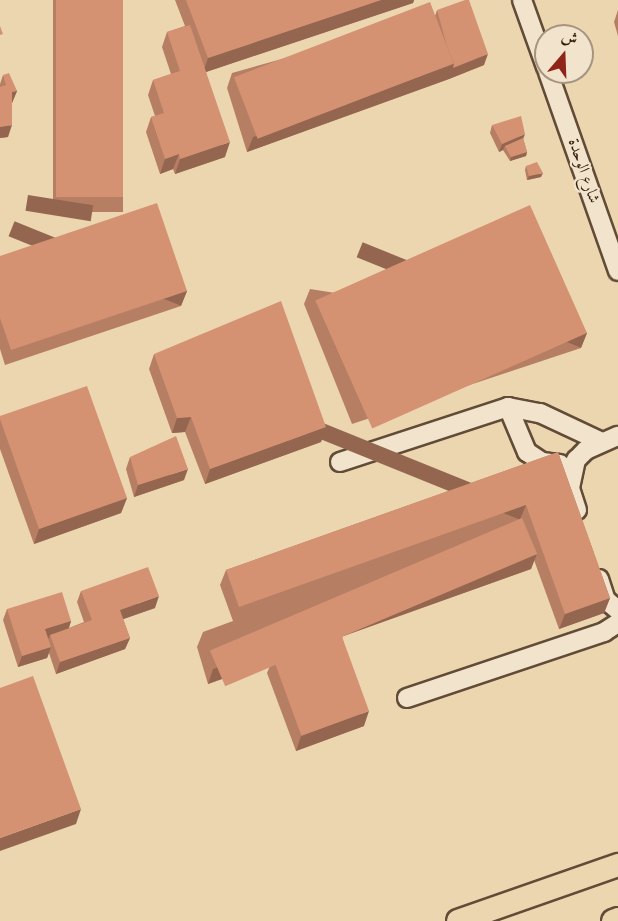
<!DOCTYPE html>
<meta charset="utf-8">
<style>
body{margin:0}
#map{position:relative;width:618px;height:921px;overflow:hidden;background:#ebd6b0;font-family:"Old Standard TT",Amiri,serif}
div>[style]{position:absolute}
.roads{filter:drop-shadow(2px 0 #624b37) drop-shadow(-2px 0 #624b37) drop-shadow(0 2px #624b37) drop-shadow(0 -2px #624b37)}
.minor>*{height:18px;margin:-9px;padding:0 9px;transform-origin:9px;border-radius:9px;background:#f2e4cc}
.major>*{height:22px;margin:-11px;padding:0 11px;transform-origin:11px;border-radius:11px;background:#ebd6b0}
.wall>*{inset:0;background:#b67e63;transform-origin:0 0}
.shaded-wall>*{inset:0;background:#946650;transform-origin:0 0}
.building>*{inset:0;background:#d49273;transform-origin:0 0}
span{translate:-50% -50%;white-space:nowrap;text-align:center;line-height:1.15;-webkit-text-stroke:4.5px #f2e4cc;paint-order:stroke}
.street-label{font-size:16px;color:#351d0f}
.north{position:absolute;left:534px;top:24px;width:60px;height:60px;box-sizing:border-box;background:#f2e4cc;border:2px solid #a69480;border-radius:50%;rotate:19deg;font-size:16px;font-weight:700;line-height:24px;text-align:center;color:#351d0f}
.north::after{content:'';display:block;margin:auto;width:21px;height:27px;background:#8f2418;clip-path:polygon(50% 0,100% 100%,50% 72%,0 100%)}
</style>
<div id="map">
<div class="roads">
<div class="minor">
<div style="left:522px;top:0;width:71px;rotate:70.3deg"></div>
<div style="left:548px;top:72px;width:211px;rotate:70.6deg"></div>
<div style="left:508px;top:407px;width:49px;rotate:67.1deg"></div>
<div style="left:527px;top:452px;width:18px;rotate:34deg"></div>
<div style="left:542px;top:462px;width:18px;rotate:6deg"></div>
<div style="left:340px;top:462px;width:177px;rotate:-18.1deg"></div>
<div style="left:508px;top:407px;width:33px;rotate:11deg"></div>
<div style="left:540px;top:413px;width:68px;rotate:25.1deg"></div>
<div style="left:577px;top:510px;width:23px;rotate:-108deg"></div>
<div style="left:570px;top:488px;width:29px;rotate:-78deg"></div>
<div style="left:576px;top:460px;width:14px;rotate:-45deg"></div>
<div style="left:586px;top:450px;width:35px;rotate:-24deg"></div>
<div style="left:599px;top:579px;width:22px;rotate:72deg"></div>
<div style="left:606px;top:600px;width:16px;rotate:40deg"></div>
<div style="left:407px;top:698px;width:208px;rotate:-18.5deg"></div>
<div style="left:604px;top:632px;width:17px;rotate:-33deg"></div>
</div>
<div class="major">
<div style="left:458px;top:921px;width:170px;rotate:-19.3deg"></div>
<div style="left:613px;top:921px;width:5px;rotate:-22deg"></div>
</div>
</div>
<div class="wall">
<div style="left:53px;top:0;width:70px;height:212px"></div>
<div style="clip-path:polygon(175px 0,414px 0,413px 3px,206px 72px,225px 157px,175px 174px,173px 169px,160px 174px,146px 132px,151px 117px,155px 116px,148px 95px,153px 80px,171px 74px,162px 47px,167px 32px,185px 26px)"></div>
<div style="clip-path:polygon(437px 10px,484px 65px,449px 79px,247px 152px,227px 88px,232px 73px,435px 16px)"></div>
<div style="clip-path:polygon(618px 10px,618px 36px,614px 22px)"></div>
<div style="clip-path:polygon(3px 75px,17px 91px,12px 103px,8px 137px,0 138px,0 84px)"></div>
<div style="clip-path:polygon(492px 125px,523px 138px,527px 152px,526px 156px,510px 161px,503px 150px,499px 152px,490px 133px)"></div>
<div style="clip-path:polygon(526px 166px,541px 177px,527px 180px,525px 170px)"></div>
<div style="clip-path:polygon(0 256px,187px 291px,181px 306px,5px 365px,0 349px)"></div>
<div style="clip-path:polygon(310px 289px,587px 333px,581px 348px,352px 424px,304px 304px)"></div>
<div style="clip-path:polygon(154px 354px,326px 427px,321px 442px,205px 484px,185px 432px,172px 433px,149px 369px)"></div>
<div style="clip-path:polygon(0 416px,127px 498px,121px 513px,34px 544px,0 449px)"></div>
<div style="clip-path:polygon(558px 452px,610px 598px,604px 613px,559px 629px,534px 560px,531px 569px,342px 636px,364px 726px,296px 751px,267px 673px,272px 661px,208px 684px,197px 647px,203px 632px,233px 621px,220px 585px,226px 570px)"></div>
<div style="clip-path:polygon(130px 457px,184px 480px,134px 497px,126px 469px)"></div>
<div style="clip-path:polygon(81px 591px,155px 608px,123px 619px,130px 638px,125px 649px,56px 674px,49px 653px,47px 658px,18px 667px,3px 620px,7px 609px,71px 621px,69px 628px,84px 622px,77px 602px)"></div>
</div>
<div class="shaded-wall">
<div style="clip-path:polygon(381px 0,414px 0,413px 3px,203px 73px,208px 58px)"></div>
<div style="clip-path:polygon(488px 54px,484px 65px,449px 79px,247px 152px,253px 137px,454px 64px)"></div>
<div style="clip-path:polygon(17px 91px,12px 103px,8px 103px,12px 92px)"></div>
<div style="clip-path:polygon(12px 125px,8px 137px,0 138px,0 127px)"></div>
<div style="clip-path:polygon(525px 134px,522px 142px,505px 146px,503px 150px,499px 152px,502px 144px)"></div>
<div style="clip-path:polygon(230px 142px,225px 157px,175px 174px,180px 159px)"></div>
<div style="clip-path:polygon(527px 152px,526px 156px,510px 161px,511px 157px)"></div>
<div style="clip-path:polygon(179px 154px,173px 169px,160px 174px,165px 159px)"></div>
<div style="clip-path:polygon(543px 173px,541px 177px,527px 180px,529px 176px)"></div>
<div style="left:28px;top:195px;width:66px;height:16px;rotate:9deg"></div>
<div style="left:187px;top:291px;width:16px;height:186px;rotate:112deg"></div>
<div style="left:587px;top:333px;width:16px;height:242px;rotate:112deg"></div>
<div style="clip-path:polygon(191px 417px,185px 432px,172px 433px,177px 418px)"></div>
<div style="clip-path:polygon(326px 427px,321px 442px,205px 484px,210px 469px)"></div>
<div style="clip-path:polygon(188px 469px,184px 480px,134px 497px,138px 485px)"></div>
<div style="clip-path:polygon(127px 498px,121px 513px,34px 544px,39px 529px)"></div>
<div style="left:526px;top:505px;width:16px;height:305px;rotate:112deg"></div>
<div style="clip-path:polygon(537px 554px,531px 569px,274px 661px,273px 658px,272px 661px,208px 684px,213px 669px)"></div>
<div style="clip-path:polygon(159px 596px,155px 608px,115px 622px,120px 610px)"></div>
<div style="clip-path:polygon(610px 598px,604px 613px,559px 629px,565px 614px)"></div>
<div style="clip-path:polygon(71px 621px,67px 633px,50px 635px,49px 638px,41px 641px,45px 629px)"></div>
<div style="clip-path:polygon(130px 638px,125px 649px,56px 674px,60px 662px)"></div>
<div style="clip-path:polygon(51px 647px,47px 658px,18px 667px,22px 656px)"></div>
<div style="clip-path:polygon(369px 711px,364px 726px,296px 751px,301px 736px)"></div>
<div style="clip-path:polygon(81px 809px,76px 824px,0 851px,0 838px)"></div>
</div>
<div class="building">
<div style="left:56px;top:0;width:67px;height:197px"></div>
<div style="clip-path:polygon(186px 0,381px 0,208px 58px)"></div>
<div style="clip-path:polygon(465px 0,469px 0,488px 54px,453px 68px,454px 64px,447px 46px,437px 10px)"></div>
<div style="left:430px;top:2px;width:66px;height:210px;rotate:69deg"></div>
<div style="clip-path:polygon(190px 25px,230px 142px,180px 159px,179px 154px,165px 159px,151px 117px,164px 113px,153px 80px,180px 71px,167px 32px)"></div>
<div style="clip-path:polygon(0 26px,3px 34px,0 35px)"></div>
<div style="clip-path:polygon(9px 73px,17px 91px,12px 92px,12px 125px,0 127px,0 87px,6px 85px,3px 75px)"></div>
<div style="clip-path:polygon(521px 116px,525px 134px,502px 144px,492px 125px)"></div>
<div style="clip-path:polygon(523px 138px,527px 152px,511px 157px,505px 146px)"></div>
<div style="clip-path:polygon(537px 162px,543px 173px,529px 176px,526px 166px)"></div>
<div style="clip-path:polygon(157px 203px,187px 291px,11px 350px,0 318px,0 256px)"></div>
<div style="left:530px;top:205px;width:140px;height:235px;rotate:66deg"></div>
<div style="clip-path:polygon(281px 301px,326px 427px,210px 469px,191px 417px,177px 418px,154px 354px)"></div>
<div style="clip-path:polygon(87px 386px,127px 498px,39px 529px,0 419px,0 416px)"></div>
<div style="clip-path:polygon(176px 436px,188px 469px,138px 485px,130px 457px)"></div>
<div style="clip-path:polygon(558px 452px,610px 598px,565px 614px,526px 505px,239px 607px,226px 570px)"></div>
<div style="left:522px;top:518px;width:39px;height:339px;rotate:67deg"></div>
<div style="clip-path:polygon(148px 567px,159px 596px,120px 610px,130px 638px,60px 662px,50px 635px,92px 620px,81px 591px)"></div>
<div style="clip-path:polygon(62px 592px,71px 621px,45px 629px,51px 647px,22px 656px,7px 609px)"></div>
<div style="left:341px;top:634px;width:82px;height:72px;rotate:70deg"></div>
<div style="clip-path:polygon(33px 676px,81px 809px,0 838px,0 688px)"></div>
</div>
<div class="street-label">
<span style="left:583px;top:171px;rotate:71deg">شارع الوحدة</span>
</div>
<div class="north">ش</div>
</div>
